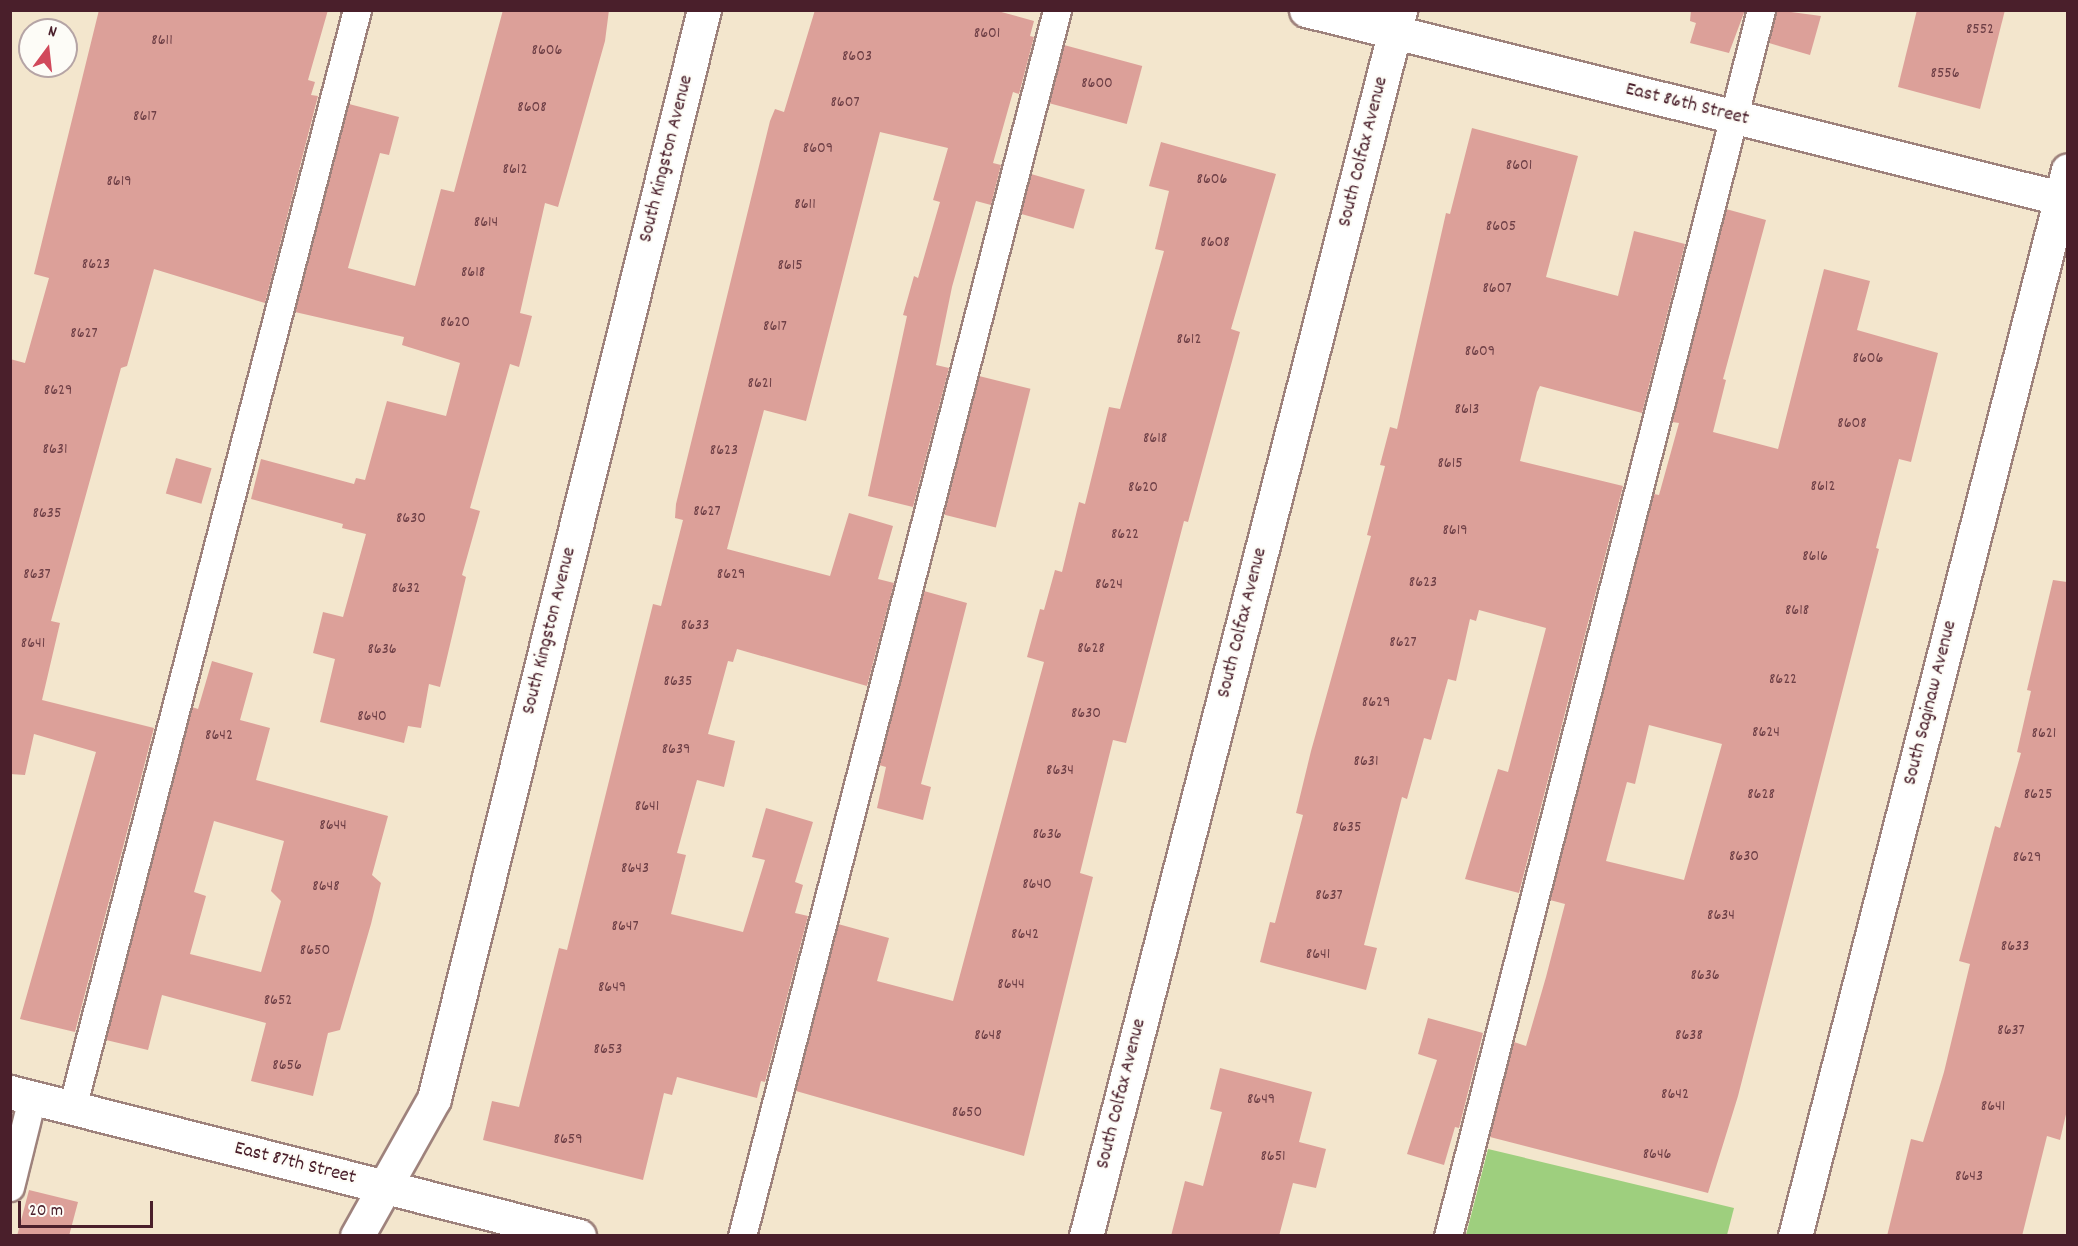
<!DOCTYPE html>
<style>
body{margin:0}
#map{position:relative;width:2078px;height:1246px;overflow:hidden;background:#f3e6cd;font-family:Dekko,sans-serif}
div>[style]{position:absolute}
.green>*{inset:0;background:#9ecf7e}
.building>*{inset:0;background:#dca099;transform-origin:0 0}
.roads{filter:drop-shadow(2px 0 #9e827c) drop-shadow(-2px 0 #9e827c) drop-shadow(0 2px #9e827c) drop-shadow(0 -2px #9e827c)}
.lane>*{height:27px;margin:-13.5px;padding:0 13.5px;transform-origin:13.5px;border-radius:13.5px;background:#fff}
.street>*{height:33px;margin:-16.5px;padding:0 16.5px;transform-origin:16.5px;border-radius:16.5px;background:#fff}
.secondary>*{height:33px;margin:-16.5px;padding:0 16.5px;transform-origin:16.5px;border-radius:16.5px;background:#fff}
span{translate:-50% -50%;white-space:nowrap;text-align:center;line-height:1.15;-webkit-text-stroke:4.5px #fdfcf7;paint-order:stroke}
.number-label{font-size:16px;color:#6e3f46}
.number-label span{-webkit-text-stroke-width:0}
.street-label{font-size:20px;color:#4a1f2b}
.frame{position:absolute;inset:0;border:12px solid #4a1f2b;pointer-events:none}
.north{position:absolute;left:18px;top:18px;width:60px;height:60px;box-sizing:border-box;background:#fdfcf7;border:2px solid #b5a4a5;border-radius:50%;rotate:15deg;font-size:16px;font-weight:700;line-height:24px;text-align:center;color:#4a1f2b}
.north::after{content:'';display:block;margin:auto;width:21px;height:27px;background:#d1495b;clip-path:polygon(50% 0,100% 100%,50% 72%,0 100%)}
.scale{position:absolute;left:18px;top:1201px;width:135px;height:27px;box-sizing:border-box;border:3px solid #4a1f2b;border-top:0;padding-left:8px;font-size:18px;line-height:21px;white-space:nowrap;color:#4a1f2b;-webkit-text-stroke:4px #fdfcf7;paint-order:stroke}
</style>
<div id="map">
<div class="green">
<div style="clip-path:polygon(1488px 1149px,1734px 1208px,1727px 1235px,1466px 1235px)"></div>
</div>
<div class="building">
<div style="clip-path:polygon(99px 10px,328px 10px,308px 80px,315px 82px,311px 95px,318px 96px,265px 303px,154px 269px,127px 366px,121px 368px,51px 621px,60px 623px,42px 700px,154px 728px,75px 1032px,20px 1019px,96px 752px,34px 734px,25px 775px,10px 774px,10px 359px,25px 363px,49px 278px,34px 274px)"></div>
<div style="clip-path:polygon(503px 10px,609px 10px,605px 41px,558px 207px,545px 203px,520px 313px,532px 316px,519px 367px,510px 364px,470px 508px,480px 511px,462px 575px,466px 577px,440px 687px,429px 684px,421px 728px,408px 726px,404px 743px,320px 722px,335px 659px,313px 653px,323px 612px,343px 617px,366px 534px,342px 528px,343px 524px,251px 499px,261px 459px,354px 484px,356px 478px,365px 480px,387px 401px,446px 416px,460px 363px,402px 345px,404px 337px,295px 312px,349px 104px,399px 117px,389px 155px,380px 153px,348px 268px,415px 286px,441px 189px,454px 192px)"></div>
<div style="clip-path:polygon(815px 10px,994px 10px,1034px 21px,1030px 36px,1034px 37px,1019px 94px,1013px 92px,993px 163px,1001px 165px,991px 205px,976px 201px,952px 287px,936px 365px,949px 368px,913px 507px,868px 496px,907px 316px,903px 315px,914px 276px,918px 278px,940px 202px,933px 200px,948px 148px,880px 132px,806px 421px,764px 410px,727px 549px,830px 576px,849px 513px,893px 526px,878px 579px,894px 583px,867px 686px,737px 649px,733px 662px,728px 661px,708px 734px,735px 741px,724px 787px,697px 780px,677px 853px,686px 855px,671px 914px,743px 932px,765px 860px,752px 857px,766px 808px,813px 822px,795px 882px,803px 885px,795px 913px,808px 916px,765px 1082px,761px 1081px,757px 1098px,677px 1077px,672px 1095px,664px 1093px,643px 1180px,483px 1140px,492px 1101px,519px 1107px,559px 948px,567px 950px,653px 604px,661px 606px,683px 520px,675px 518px,676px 504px,770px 121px,775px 109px,784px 112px)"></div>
<div style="clip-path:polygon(1691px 10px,1745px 10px,1729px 53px,1690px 43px,1696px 23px,1690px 21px)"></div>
<div style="clip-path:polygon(1776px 10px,1821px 16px,1810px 55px,1769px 43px)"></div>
<div style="clip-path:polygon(1917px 10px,2005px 10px,1980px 109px,1898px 87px)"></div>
<div style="left:1064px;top:45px;width:81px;height:60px;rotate:15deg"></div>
<div style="clip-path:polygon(1472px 128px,1578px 156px,1546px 277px,1618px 296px,1634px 231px,1685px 244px,1642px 413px,1540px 386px,1537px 392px,1520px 461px,1623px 486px,1519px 893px,1465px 879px,1498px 769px,1508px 772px,1546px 628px,1479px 610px,1476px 621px,1470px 619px,1456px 681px,1448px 679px,1431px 740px,1424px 738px,1407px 799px,1402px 797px,1364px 945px,1377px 948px,1366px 990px,1260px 962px,1270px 922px,1275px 923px,1303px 815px,1296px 813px,1311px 751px,1371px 536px,1367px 535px,1385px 466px,1380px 465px,1390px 427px,1397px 429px,1446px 213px,1450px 214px)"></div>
<div style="clip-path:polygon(1161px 142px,1276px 174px,1231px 329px,1240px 332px,1188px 522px,1184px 521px,1126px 743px,1113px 740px,1080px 873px,1093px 877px,1024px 1156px,796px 1091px,838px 924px,889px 938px,877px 981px,953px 1001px,1044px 662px,1027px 657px,1040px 609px,1044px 610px,1055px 570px,1062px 572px,1079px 502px,1085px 504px,1109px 407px,1120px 409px,1164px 251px,1155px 249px,1169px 191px,1149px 186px)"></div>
<div style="left:1031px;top:174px;width:56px;height:41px;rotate:16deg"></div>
<div style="clip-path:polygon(evenodd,1726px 209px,1766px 220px,1723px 379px,1726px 380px,1713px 432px,1778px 449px,1824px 269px,1870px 281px,1857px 330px,1938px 353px,1911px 462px,1899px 459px,1876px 548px,1879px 549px,1738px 1096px,1708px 1193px,1490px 1137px,1514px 1042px,1526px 1046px,1546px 977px,1565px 904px,1550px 900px,1654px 494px,1659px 495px,1679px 423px,1672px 422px,1726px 209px,1649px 725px,1722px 744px,1684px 880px,1606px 861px,1627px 782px,1635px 784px,1649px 725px)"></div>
<div style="left:979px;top:376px;width:53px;height:143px;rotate:14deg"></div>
<div style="left:176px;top:458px;width:37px;height:37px;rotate:16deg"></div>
<div style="clip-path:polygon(2053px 580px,2067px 582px,2067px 1110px,2060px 1140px,2047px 1136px,2022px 1236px,1887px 1236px,1911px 1139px,1923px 1142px,1944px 1072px,1970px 964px,1959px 961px,1995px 826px,2000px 828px,2021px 753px,2017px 752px,2031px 691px,2027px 690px)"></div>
<div style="clip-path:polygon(924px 591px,967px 603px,921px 784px,931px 787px,923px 820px,877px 808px,886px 767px,879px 765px)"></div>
<div style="clip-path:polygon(evenodd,212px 661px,253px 673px,240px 720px,270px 728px,256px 780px,388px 816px,372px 875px,381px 883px,371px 924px,340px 1030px,328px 1033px,313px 1096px,251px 1081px,266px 1023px,162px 995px,148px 1050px,106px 1040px,192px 707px,198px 709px,212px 661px,214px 821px,284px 841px,271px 891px,281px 901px,261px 972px,190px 954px,206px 896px,194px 892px,214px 821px)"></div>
<div style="clip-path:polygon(1428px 1018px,1483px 1033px,1459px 1128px,1455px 1127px,1444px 1165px,1407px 1154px,1437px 1060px,1418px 1054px)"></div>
<div style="clip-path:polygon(1220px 1068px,1312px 1092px,1299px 1142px,1326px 1149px,1316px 1188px,1293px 1183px,1279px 1236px,1171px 1236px,1185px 1181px,1203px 1186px,1222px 1112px,1210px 1109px)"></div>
<div style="clip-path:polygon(29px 1190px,78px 1202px,69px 1236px,17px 1236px)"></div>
</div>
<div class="roads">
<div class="lane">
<div style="left:72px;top:1108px;width:1134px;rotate:-75.45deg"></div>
<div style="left:10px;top:1187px;width:92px;rotate:-76.1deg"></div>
<div style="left:742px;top:1236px;width:1266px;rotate:-75.59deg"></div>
<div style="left:1448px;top:1236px;width:1265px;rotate:-75.68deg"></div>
</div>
<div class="street">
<div style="left:1306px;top:10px;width:785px;rotate:14deg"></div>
<div style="left:357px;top:1236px;width:157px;rotate:-60.7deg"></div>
<div style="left:434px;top:1099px;width:1122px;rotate:-76.08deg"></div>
<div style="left:1086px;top:1236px;width:1266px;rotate:-75.63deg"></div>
<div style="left:1795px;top:1236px;width:1100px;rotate:-75.64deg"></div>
</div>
<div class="secondary">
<div style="left:10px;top:1092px;width:587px;rotate:14.2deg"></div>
</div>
</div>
<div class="number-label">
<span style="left:1980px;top:30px">8552</span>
<span style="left:987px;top:34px">8601</span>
<span style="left:162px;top:41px">8611</span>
<span style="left:547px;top:51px">8606</span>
<span style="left:857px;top:57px">8603</span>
<span style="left:1945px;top:74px">8556</span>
<span style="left:1097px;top:84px">8600</span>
<span style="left:845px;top:103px">8607</span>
<span style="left:532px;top:108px">8608</span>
<span style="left:145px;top:117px">8617</span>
<span style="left:818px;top:149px">8609</span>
<span style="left:1519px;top:166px">8601</span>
<span style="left:515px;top:170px">8612</span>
<span style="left:1212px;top:180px">8606</span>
<span style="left:119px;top:182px">8619</span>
<span style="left:805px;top:205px">8611</span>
<span style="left:486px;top:223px">8614</span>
<span style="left:1501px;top:227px">8605</span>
<span style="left:1215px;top:243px">8608</span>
<span style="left:96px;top:265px">8623</span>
<span style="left:790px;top:266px">8615</span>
<span style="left:473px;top:273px">8618</span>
<span style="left:1497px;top:289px">8607</span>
<span style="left:455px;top:323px">8620</span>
<span style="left:775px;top:327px">8617</span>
<span style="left:84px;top:334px">8627</span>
<span style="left:1189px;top:340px">8612</span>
<span style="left:1480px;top:352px">8609</span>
<span style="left:1868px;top:359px">8606</span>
<span style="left:760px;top:384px">8621</span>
<span style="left:58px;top:391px">8629</span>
<span style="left:1467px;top:410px">8613</span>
<span style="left:1852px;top:424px">8608</span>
<span style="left:1155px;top:439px">8618</span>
<span style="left:55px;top:450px">8631</span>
<span style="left:724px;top:451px">8623</span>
<span style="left:1450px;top:464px">8615</span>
<span style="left:1823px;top:487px">8612</span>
<span style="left:1143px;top:488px">8620</span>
<span style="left:707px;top:512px">8627</span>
<span style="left:47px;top:514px">8635</span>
<span style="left:411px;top:519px">8630</span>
<span style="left:1455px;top:531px">8619</span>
<span style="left:1125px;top:535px">8622</span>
<span style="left:1815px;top:557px">8616</span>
<span style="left:37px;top:575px">8637</span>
<span style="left:731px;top:575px">8629</span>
<span style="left:1423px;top:583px">8623</span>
<span style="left:1109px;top:585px">8624</span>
<span style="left:406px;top:589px">8632</span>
<span style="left:1797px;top:611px">8618</span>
<span style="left:695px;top:626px">8633</span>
<span style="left:1403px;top:643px">8627</span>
<span style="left:33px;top:644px">8641</span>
<span style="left:1091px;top:649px">8628</span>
<span style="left:382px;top:650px">8636</span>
<span style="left:1783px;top:680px">8622</span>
<span style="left:678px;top:682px">8635</span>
<span style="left:1376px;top:703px">8629</span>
<span style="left:1086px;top:714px">8630</span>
<span style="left:372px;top:717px">8640</span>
<span style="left:1766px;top:733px">8624</span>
<span style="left:2044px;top:734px">8621</span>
<span style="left:219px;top:736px">8642</span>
<span style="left:676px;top:750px">8639</span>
<span style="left:1366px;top:762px">8631</span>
<span style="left:1060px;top:771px">8634</span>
<span style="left:1761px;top:795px">8628</span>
<span style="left:2038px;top:795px">8625</span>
<span style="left:647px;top:807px">8641</span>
<span style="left:333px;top:826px">8644</span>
<span style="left:1347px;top:828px">8635</span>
<span style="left:1047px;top:835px">8636</span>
<span style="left:1744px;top:857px">8630</span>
<span style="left:2027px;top:858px">8629</span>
<span style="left:635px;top:869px">8643</span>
<span style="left:1037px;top:885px">8640</span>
<span style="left:326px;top:887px">8648</span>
<span style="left:1329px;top:896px">8637</span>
<span style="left:1721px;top:916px">8634</span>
<span style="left:625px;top:927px">8647</span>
<span style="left:1025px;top:935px">8642</span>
<span style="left:2015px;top:947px">8633</span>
<span style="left:315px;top:951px">8650</span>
<span style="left:1318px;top:955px">8641</span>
<span style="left:1705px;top:976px">8636</span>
<span style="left:1011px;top:985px">8644</span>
<span style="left:612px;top:988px">8649</span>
<span style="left:278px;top:1001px">8652</span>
<span style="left:2011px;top:1031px">8637</span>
<span style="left:988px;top:1036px">8648</span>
<span style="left:1689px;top:1036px">8638</span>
<span style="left:608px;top:1050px">8653</span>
<span style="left:287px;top:1066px">8656</span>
<span style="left:1675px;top:1095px">8642</span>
<span style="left:1261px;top:1100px">8649</span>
<span style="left:1993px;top:1107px">8641</span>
<span style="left:967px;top:1113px">8650</span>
<span style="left:568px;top:1140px">8659</span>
<span style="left:1657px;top:1155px">8646</span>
<span style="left:1273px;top:1157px">8651</span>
<span style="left:1969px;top:1177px">8643</span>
</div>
<div class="street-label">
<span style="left:1687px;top:105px;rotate:14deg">East 86th Street</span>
<span style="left:1364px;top:152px;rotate:-76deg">South Colfax Avenue</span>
<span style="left:667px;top:159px;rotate:-76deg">South Kingston Avenue</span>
<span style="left:1243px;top:623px;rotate:-76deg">South Colfax Avenue</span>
<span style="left:550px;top:631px;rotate:-76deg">South Kingston Avenue</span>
<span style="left:1931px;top:703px;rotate:-76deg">South Saginaw Avenue</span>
<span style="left:1122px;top:1094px;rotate:-76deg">South Colfax Avenue</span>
<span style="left:295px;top:1164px;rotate:14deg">East 87th Street</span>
</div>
<div class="frame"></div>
<div class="north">N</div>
<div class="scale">20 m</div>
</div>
